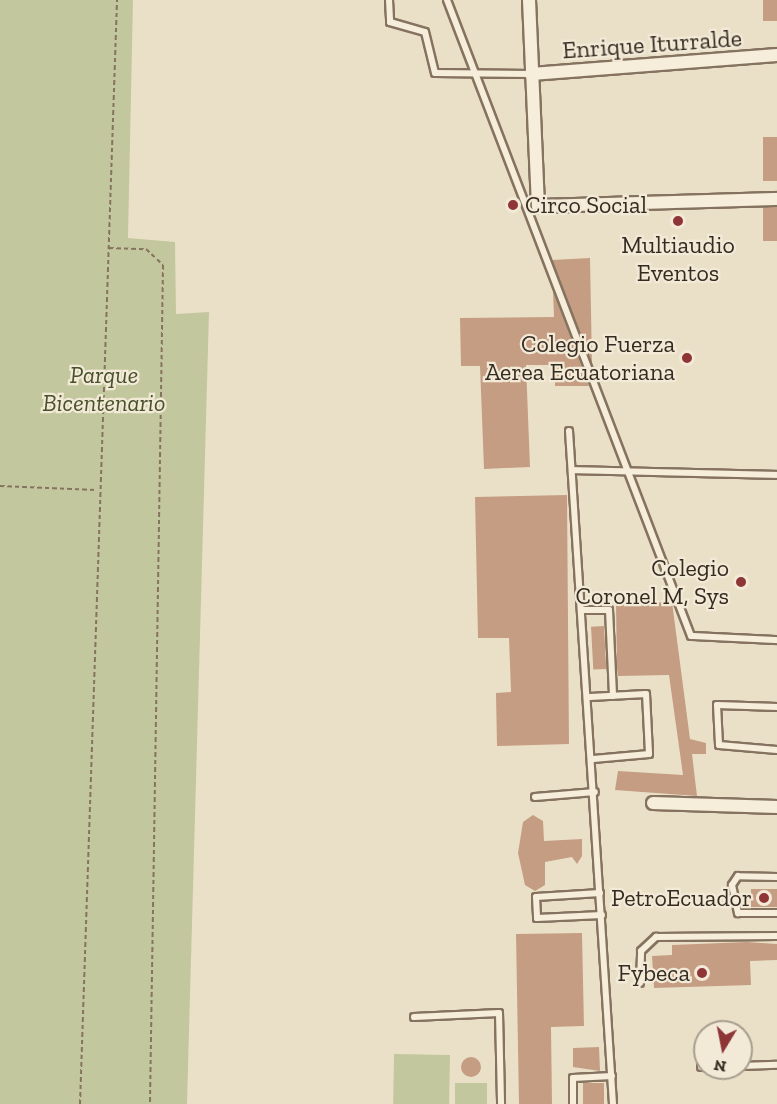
<!DOCTYPE html>
<style>
body{margin:0}
#map{position:relative;width:777px;height:1104px;overflow:hidden;background:#eae0c8;font-family:"Zilla Slab",serif}
div>[style]{position:absolute}
.green>*{inset:0;background:#c3c79d;transform-origin:0 0}
.building>*{inset:0;background:#c59d82;transform-origin:0 0}
.round{border-radius:50%}
.path>*{height:2px;margin-top:-1px;transform-origin:0;background:repeating-linear-gradient(90deg,#85735f 0 4.5px,transparent 0 7.5px)}
.roads{filter:drop-shadow(2px 0 #85735f) drop-shadow(-2px 0 #85735f) drop-shadow(0 2px #85735f) drop-shadow(0 -2px #85735f)}
.lane>*{height:6px;margin:-3px;padding:0 3px;transform-origin:3px;border-radius:3px;background:#f6eddb}
.street>*{height:12px;margin:-6px;padding:0 6px;transform-origin:6px;border-radius:6px;background:#f6eddb}
.dots>*{width:16px;height:16px;translate:-50% -50%;box-sizing:border-box;border:3px solid #f2ead7;border-radius:50%}
span{translate:-50% -50%;white-space:nowrap;text-align:center;line-height:1.15;-webkit-text-stroke:4.5px #f2ead7;paint-order:stroke}
.street-label{font-size:24px;color:#362b21}
.poi-label{font-size:24px;color:#362b21}
.left{translate:0 -50%;text-align:left}
.right{translate:-100% -50%;text-align:right}
.park-label{font-size:24px;color:#47512a;font-style:italic}
.north{position:absolute;left:693px;top:1020px;width:60px;height:60px;box-sizing:border-box;background:#f2ead7;border:2px solid #a79e8e;border-radius:50%;rotate:190deg;font-size:16px;font-weight:700;line-height:24px;text-align:center;color:#362b21}
.north::after{content:'';display:block;margin:auto;width:21px;height:27px;background:#8e3536;clip-path:polygon(50% 0,100% 100%,50% 72%,0 100%)}
</style>
<div id="map">
<div class="green">
<div style="clip-path:polygon(0 0,133px 0,128px 238px,175px 242px,176px 314px,209px 312px,187px 1104px,0 1104px)"></div>
<div style="left:394px;top:1054px;width:56px;height:50px;rotate:1deg"></div>
<div style="left:455px;top:1083px;width:32px;height:21px"></div>
</div>
<div class="building">
<div style="left:763px;top:0;width:14px;height:21px"></div>
<div style="left:763px;top:137px;width:14px;height:44px"></div>
<div style="left:777px;top:207px;width:34px;height:14px;rotate:90deg"></div>
<div style="clip-path:polygon(590px 258px,592px 364px,552px 260px)"></div>
<div style="clip-path:polygon(553px 291px,589px 386px,555px 386px,555px 365px,526px 365px,530px 467px,484px 469px,480px 366px,461px 366px,460px 318px,554px 317px)"></div>
<div style="clip-path:polygon(567px 495px,569px 744px,497px 746px,496px 693px,511px 692px,509px 638px,478px 638px,475px 497px)"></div>
<div style="clip-path:polygon(672px 602px,690px 739px,706px 743px,706px 754px,692px 754px,697px 796px,615px 790px,618px 771px,683px 775px,669px 675px,618px 676px,617px 669px,616px 604px)"></div>
<div style="left:604px;top:626px;width:43px;height:13px;rotate:87deg"></div>
<div style="clip-path:polygon(533px 815px,543px 821px,544px 841px,582px 839px,582px 856px,577px 864px,572px 857px,545px 862px,545px 885px,535px 891px,525px 885px,518px 853px,523px 822px)"></div>
<div style="left:751px;top:889px;width:26px;height:18px"></div>
<div style="clip-path:polygon(582px 933px,584px 1026px,551px 1027px,552px 1104px,519px 1104px,516px 934px)"></div>
<div style="clip-path:polygon(747px 942px,777px 944px,777px 960px,750px 961px,751px 985px,654px 988px,652px 956px,672px 955px,672px 945px)"></div>
<div style="clip-path:polygon(599px 1047px,600px 1071px,573px 1067px,573px 1048px)"></div>
<div class="round" style="left:461px;top:1057px;width:20px;height:20px"></div>
<div style="left:583px;top:1083px;width:21px;height:21px"></div>
</div>
<div class="path">
<div style="left:109px;top:248px;width:37px;rotate:2deg"></div>
<div style="left:146px;top:249px;width:23px;rotate:43deg"></div>
<div style="left:163px;top:265px;width:839px;rotate:90.89deg"></div>
<div style="left:0;top:486px;width:96px;rotate:2.4deg"></div>
<div style="left:80px;top:1104px;width:1105px;rotate:-88.08deg"></div>
</div>
<div class="roads">
<div class="lane">
<div style="left:389px;top:0;width:22px;rotate:87deg"></div>
<div style="left:390px;top:22px;width:36px;rotate:16deg"></div>
<div style="left:425px;top:32px;width:42px;rotate:76.3deg"></div>
<div style="left:435px;top:73px;width:96px;rotate:0.6deg"></div>
<div style="left:447px;top:0;width:681px;rotate:69.01deg"></div>
<div style="left:691px;top:636px;width:86px;rotate:2.7deg"></div>
<div style="left:569px;top:431px;width:674px;rotate:86.26deg"></div>
<div style="left:572px;top:470px;width:205px;rotate:1.4deg"></div>
<div style="left:583px;top:610px;width:26px"></div>
<div style="left:609px;top:610px;width:86px;rotate:87.3deg"></div>
<div style="left:590px;top:697px;width:56px;rotate:-3.1deg"></div>
<div style="left:646px;top:694px;width:60px;rotate:87.1deg"></div>
<div style="left:649px;top:754px;width:56px;rotate:174.9deg"></div>
<div style="left:777px;top:707px;width:60px;rotate:-178.1deg"></div>
<div style="left:717px;top:705px;width:40px;rotate:87.1deg"></div>
<div style="left:719px;top:745px;width:58px;rotate:4.9deg"></div>
<div style="left:535px;top:797px;width:60px;rotate:-4.8deg"></div>
<div style="left:777px;top:877px;width:39px;rotate:-179deg"></div>
<div style="left:738px;top:876px;width:11px;rotate:124deg"></div>
<div style="left:732px;top:885px;width:29px;rotate:78deg"></div>
<div style="left:738px;top:913px;width:39px"></div>
<div style="left:600px;top:893px;width:64px;rotate:176.4deg"></div>
<div style="left:536px;top:897px;width:21px;rotate:87deg"></div>
<div style="left:537px;top:918px;width:65px;rotate:-2.6deg"></div>
<div style="left:640px;top:983px;width:32px;rotate:-88deg"></div>
<div style="left:641px;top:951px;width:21px;rotate:-43deg"></div>
<div style="left:656px;top:937px;width:121px;rotate:-0.5deg"></div>
<div style="left:414px;top:1017px;width:85px;rotate:-2.7deg"></div>
<div style="left:499px;top:1013px;width:91px;rotate:88.7deg"></div>
<div style="left:741px;top:1066px;width:36px;rotate:-2deg"></div>
<div style="left:701px;top:1067px;width:4px"></div>
<div style="left:573px;top:1104px;width:26px;rotate:-90deg"></div>
<div style="left:573px;top:1078px;width:39px;rotate:-3deg"></div>
</div>
<div class="street">
<div style="left:529px;top:0;width:206px;rotate:87.5deg"></div>
<div style="left:538px;top:206px;width:239px;rotate:-1.7deg"></div>
<div style="left:531px;top:74px;width:247px;rotate:-4.4deg"></div>
<div style="left:653px;top:803px;width:124px;rotate:1.8deg"></div>
</div>
</div>
<div class="dots">
<div style="left:513px;top:205px;background:#8e3536"></div>
<div style="left:678px;top:221px;background:#8e3536"></div>
<div style="left:687px;top:358px;background:#8e3536"></div>
<div style="left:741px;top:582px;background:#8e3536"></div>
<div style="left:764px;top:898px;background:#8e3536"></div>
<div style="left:702px;top:973px;background:#8e3536"></div>
</div>
<div class="street-label">
<span style="left:652px;top:44px;rotate:-4deg">Enrique Iturralde</span>
</div>
<div class="poi-label">
<span class="left" style="left:525px;top:205px">Circo Social</span>
<span style="left:678px;top:259px">Multiaudio<br>Eventos</span>
<span class="right" style="left:675px;top:358px">Colegio Fuerza<br>Aerea Ecuatoriana</span>
<span class="right" style="left:729px;top:582px">Colegio<br>Coronel M, Sys</span>
<span class="right" style="left:752px;top:898px">PetroEcuador</span>
<span class="right" style="left:690px;top:973px">Fybeca</span>
</div>
<div class="park-label">
<span style="left:104px;top:389px">Parque<br>Bicentenario</span>
</div>
<div class="north">N</div>
</div>
